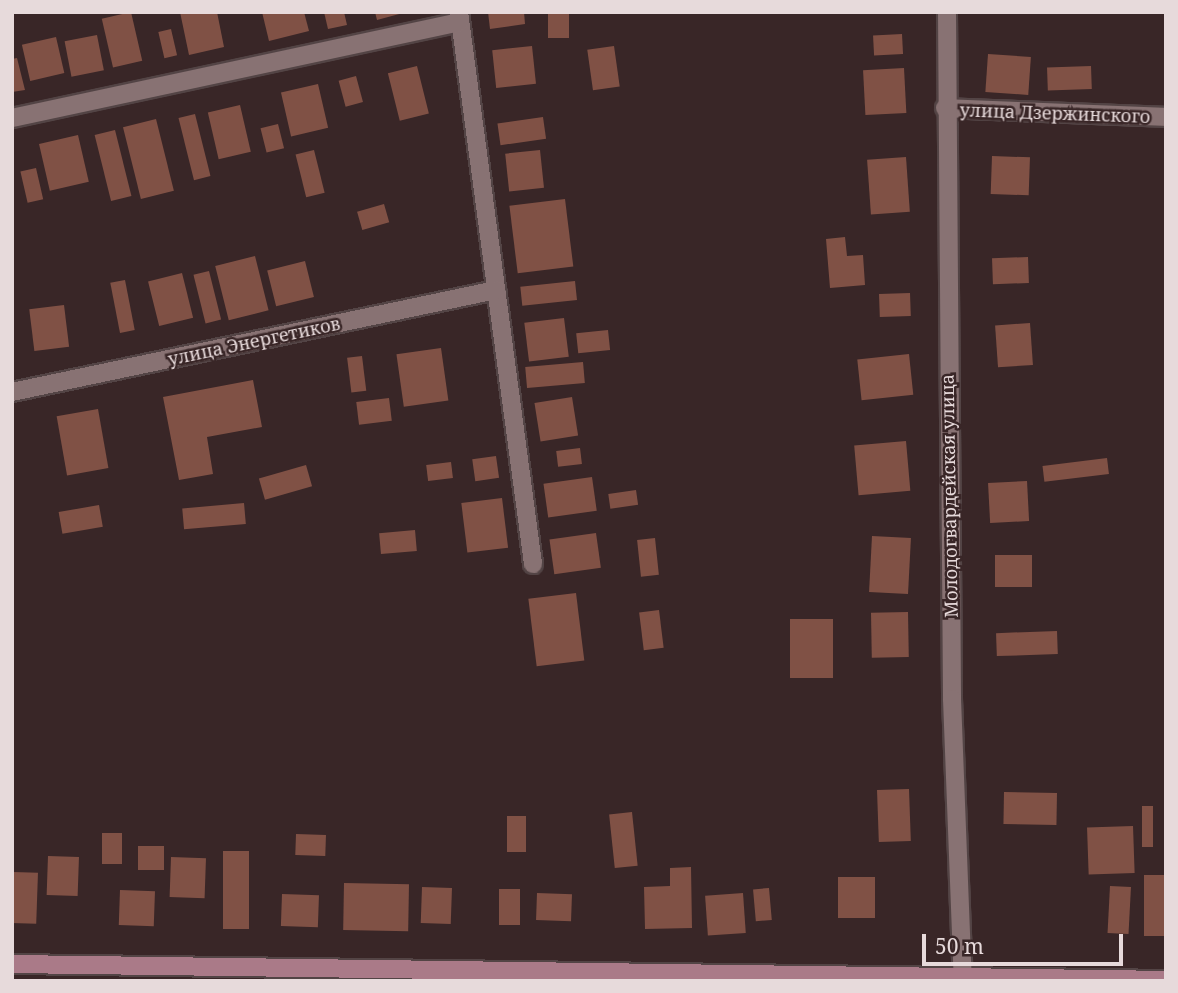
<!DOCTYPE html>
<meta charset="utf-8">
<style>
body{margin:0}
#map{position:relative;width:1178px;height:993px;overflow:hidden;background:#392627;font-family:"Noto Serif",serif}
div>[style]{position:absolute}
.building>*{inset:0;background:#805145;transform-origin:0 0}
.roads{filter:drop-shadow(2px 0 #534445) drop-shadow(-2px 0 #534445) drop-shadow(0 2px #534445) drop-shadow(0 -2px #534445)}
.minor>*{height:18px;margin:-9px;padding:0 9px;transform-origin:9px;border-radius:9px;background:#887273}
.tertiary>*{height:18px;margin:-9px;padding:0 9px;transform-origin:9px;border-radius:9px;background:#887273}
.secondary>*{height:18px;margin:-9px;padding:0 9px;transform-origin:9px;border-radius:9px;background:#aa7a88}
span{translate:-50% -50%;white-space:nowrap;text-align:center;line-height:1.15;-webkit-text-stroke:5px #392627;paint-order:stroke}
.street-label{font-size:18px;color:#e7dadb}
.frame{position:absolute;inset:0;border:14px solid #e7dadb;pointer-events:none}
.scale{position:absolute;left:922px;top:934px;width:201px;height:32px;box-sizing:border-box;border:4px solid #e7dadb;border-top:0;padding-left:9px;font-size:21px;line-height:24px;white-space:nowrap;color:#e7dadb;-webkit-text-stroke:5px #392627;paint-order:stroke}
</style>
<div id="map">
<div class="building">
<div style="left:131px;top:12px;width:50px;height:30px;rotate:77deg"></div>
<div style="clip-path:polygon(180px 12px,217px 12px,224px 47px,189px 55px)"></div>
<div style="clip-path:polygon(262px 12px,304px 12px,309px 31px,269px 41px)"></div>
<div style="clip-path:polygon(324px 12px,344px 12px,347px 25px,328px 29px)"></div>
<div style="clip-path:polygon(375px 12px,403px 12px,403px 13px,377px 20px)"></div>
<div style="clip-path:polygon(488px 12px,524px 12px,525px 24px,490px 29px)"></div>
<div style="left:548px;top:12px;width:21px;height:26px"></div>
<div style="left:171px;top:29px;width:27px;height:13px;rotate:77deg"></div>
<div style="left:902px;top:34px;width:20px;height:29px;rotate:87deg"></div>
<div style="left:97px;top:35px;width:36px;height:33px;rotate:79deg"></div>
<div style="left:56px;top:37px;width:37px;height:35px;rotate:77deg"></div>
<div style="left:532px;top:46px;width:38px;height:40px;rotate:84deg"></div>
<div style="left:614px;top:46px;width:41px;height:27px;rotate:82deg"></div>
<div style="left:988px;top:54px;width:43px;height:38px;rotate:4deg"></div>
<div style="clip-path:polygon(17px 58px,25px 90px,12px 92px,12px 59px)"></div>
<div style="left:417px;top:66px;width:49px;height:30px;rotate:76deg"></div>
<div style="left:1091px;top:66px;width:23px;height:44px;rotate:88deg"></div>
<div style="left:904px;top:68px;width:45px;height:41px;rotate:87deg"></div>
<div style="left:356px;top:76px;width:27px;height:18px;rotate:75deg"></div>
<div style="left:318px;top:84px;width:45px;height:38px;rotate:77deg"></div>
<div style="left:240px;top:105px;width:48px;height:33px;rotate:77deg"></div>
<div style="left:195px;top:114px;width:64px;height:17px;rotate:76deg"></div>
<div style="left:543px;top:117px;width:22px;height:46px;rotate:82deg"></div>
<div style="left:156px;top:119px;width:74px;height:34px;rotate:76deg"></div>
<div style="left:278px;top:124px;width:25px;height:18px;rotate:76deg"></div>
<div style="left:115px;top:130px;width:68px;height:21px;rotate:76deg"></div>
<div style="left:78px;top:135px;width:48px;height:40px;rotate:77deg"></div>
<div style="left:314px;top:150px;width:44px;height:19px;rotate:76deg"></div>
<div style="left:540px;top:150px;width:38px;height:35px;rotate:84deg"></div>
<div style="left:992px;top:156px;width:38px;height:38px;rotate:2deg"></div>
<div style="left:906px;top:157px;width:55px;height:39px;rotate:86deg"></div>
<div style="left:36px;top:168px;width:32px;height:16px;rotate:77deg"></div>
<div style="left:565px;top:199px;width:68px;height:56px;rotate:83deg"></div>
<div style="left:384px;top:204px;width:19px;height:28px;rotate:74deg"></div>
<div style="clip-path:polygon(845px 237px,847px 256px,863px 255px,865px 285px,830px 288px,826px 239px)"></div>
<div style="left:255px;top:256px;width:56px;height:41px;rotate:76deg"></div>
<div style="left:1028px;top:257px;width:26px;height:36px;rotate:88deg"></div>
<div style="left:305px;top:261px;width:37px;height:39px;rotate:76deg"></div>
<div style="left:209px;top:271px;width:50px;height:16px;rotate:76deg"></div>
<div style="left:182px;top:273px;width:46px;height:35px;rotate:76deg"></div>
<div style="left:125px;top:280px;width:51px;height:15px;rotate:79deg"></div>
<div style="left:575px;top:281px;width:19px;height:55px;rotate:84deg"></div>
<div style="left:910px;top:293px;width:23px;height:31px;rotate:88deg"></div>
<div style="left:64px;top:305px;width:42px;height:35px;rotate:83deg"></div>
<div style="left:564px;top:318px;width:39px;height:40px;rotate:83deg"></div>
<div style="left:1030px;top:323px;width:42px;height:35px;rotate:86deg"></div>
<div style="left:608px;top:330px;width:20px;height:32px;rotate:84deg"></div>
<div style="left:441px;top:348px;width:53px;height:45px;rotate:82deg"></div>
<div style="left:909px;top:354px;width:41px;height:52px;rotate:84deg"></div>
<div style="left:362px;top:356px;width:35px;height:15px;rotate:83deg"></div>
<div style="left:583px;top:362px;width:21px;height:58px;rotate:85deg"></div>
<div style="clip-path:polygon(253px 380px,262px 427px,207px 437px,213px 474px,179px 480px,163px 397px)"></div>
<div style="left:572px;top:397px;width:39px;height:38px;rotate:81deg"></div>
<div style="left:389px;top:398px;width:23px;height:33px;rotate:83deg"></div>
<div style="left:98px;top:409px;width:60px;height:42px;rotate:80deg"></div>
<div style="left:906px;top:441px;width:50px;height:52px;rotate:85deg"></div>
<div style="left:580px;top:448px;width:16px;height:24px;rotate:83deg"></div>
<div style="left:496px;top:456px;width:22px;height:24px;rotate:82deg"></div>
<div style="left:1107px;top:458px;width:16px;height:65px;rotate:83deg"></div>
<div style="left:451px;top:462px;width:16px;height:25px;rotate:83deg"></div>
<div style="left:306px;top:465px;width:22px;height:49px;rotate:74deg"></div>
<div style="left:592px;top:477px;width:34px;height:49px;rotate:82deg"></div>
<div style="left:1027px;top:481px;width:40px;height:39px;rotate:87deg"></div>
<div style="left:636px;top:490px;width:15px;height:28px;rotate:82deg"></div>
<div style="left:502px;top:498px;width:50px;height:41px;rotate:83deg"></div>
<div style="left:244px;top:503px;width:21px;height:62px;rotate:85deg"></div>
<div style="left:99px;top:505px;width:22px;height:41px;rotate:80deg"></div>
<div style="left:415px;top:530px;width:21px;height:36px;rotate:85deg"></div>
<div style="left:596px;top:533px;width:35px;height:47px;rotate:82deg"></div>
<div style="left:872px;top:536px;width:39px;height:56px;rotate:3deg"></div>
<div style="left:655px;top:538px;width:37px;height:18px;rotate:84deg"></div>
<div style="left:1032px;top:555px;width:32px;height:37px;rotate:90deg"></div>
<div style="left:576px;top:593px;width:68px;height:48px;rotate:83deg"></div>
<div style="left:659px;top:610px;width:38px;height:20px;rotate:83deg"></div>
<div style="left:908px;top:612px;width:45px;height:37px;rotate:89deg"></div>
<div style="left:790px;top:619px;width:43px;height:59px"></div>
<div style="left:1057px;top:631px;width:23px;height:61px;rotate:88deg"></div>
<div style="left:909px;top:789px;width:52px;height:32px;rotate:88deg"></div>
<div style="left:1004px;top:792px;width:53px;height:32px;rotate:1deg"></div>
<div style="left:1142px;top:806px;width:11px;height:41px"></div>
<div style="left:632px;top:812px;width:54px;height:23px;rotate:84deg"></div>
<div style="left:507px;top:816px;width:19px;height:36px"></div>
<div style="left:1133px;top:826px;width:47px;height:46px;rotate:88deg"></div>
<div style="left:102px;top:833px;width:20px;height:31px"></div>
<div style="left:296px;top:834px;width:30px;height:21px;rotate:2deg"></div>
<div style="left:138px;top:846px;width:26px;height:24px"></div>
<div style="left:223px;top:851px;width:26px;height:78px"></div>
<div style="left:48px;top:856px;width:31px;height:39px;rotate:2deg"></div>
<div style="left:171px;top:857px;width:35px;height:40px;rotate:2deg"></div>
<div style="clip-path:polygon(691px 867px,692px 928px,645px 929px,644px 887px,670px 886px,670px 868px)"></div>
<div style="left:13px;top:872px;width:25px;height:51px;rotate:2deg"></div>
<div style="left:1166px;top:875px;width:61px;height:22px;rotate:90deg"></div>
<div style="left:838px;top:877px;width:37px;height:41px"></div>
<div style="left:344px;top:883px;width:65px;height:47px;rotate:1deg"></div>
<div style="left:1110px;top:886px;width:21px;height:47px;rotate:3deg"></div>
<div style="left:422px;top:887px;width:30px;height:36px;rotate:2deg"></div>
<div style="left:769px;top:888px;width:32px;height:16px;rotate:85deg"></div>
<div style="left:499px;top:889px;width:21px;height:36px"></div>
<div style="left:120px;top:890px;width:35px;height:35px;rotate:2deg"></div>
<div style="left:537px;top:893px;width:35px;height:27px;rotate:2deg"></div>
<div style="left:743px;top:893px;width:40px;height:38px;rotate:86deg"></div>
<div style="left:282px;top:894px;width:37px;height:32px;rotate:2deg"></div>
</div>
<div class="roads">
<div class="minor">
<div style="left:459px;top:12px;width:557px;rotate:82.36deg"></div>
<div style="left:945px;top:108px;width:221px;rotate:2.3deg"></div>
<div style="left:12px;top:118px;width:458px;rotate:-12.1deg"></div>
<div style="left:12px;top:392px;width:495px;rotate:-11.9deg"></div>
</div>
<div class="tertiary">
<div style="left:947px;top:12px;width:687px;rotate:89.58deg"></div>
<div style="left:952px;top:699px;width:281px;rotate:87.8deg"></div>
</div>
<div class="secondary">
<div style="left:12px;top:964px;width:1154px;rotate:0.79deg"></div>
</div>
</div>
<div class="street-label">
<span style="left:1055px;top:113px;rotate:2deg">улица Дзержинского</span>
<span style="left:254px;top:341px;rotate:-12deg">улица Энергетиков</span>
<span style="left:949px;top:496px;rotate:-91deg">Молодогвардейская улица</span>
</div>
<div class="frame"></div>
<div class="scale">50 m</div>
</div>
